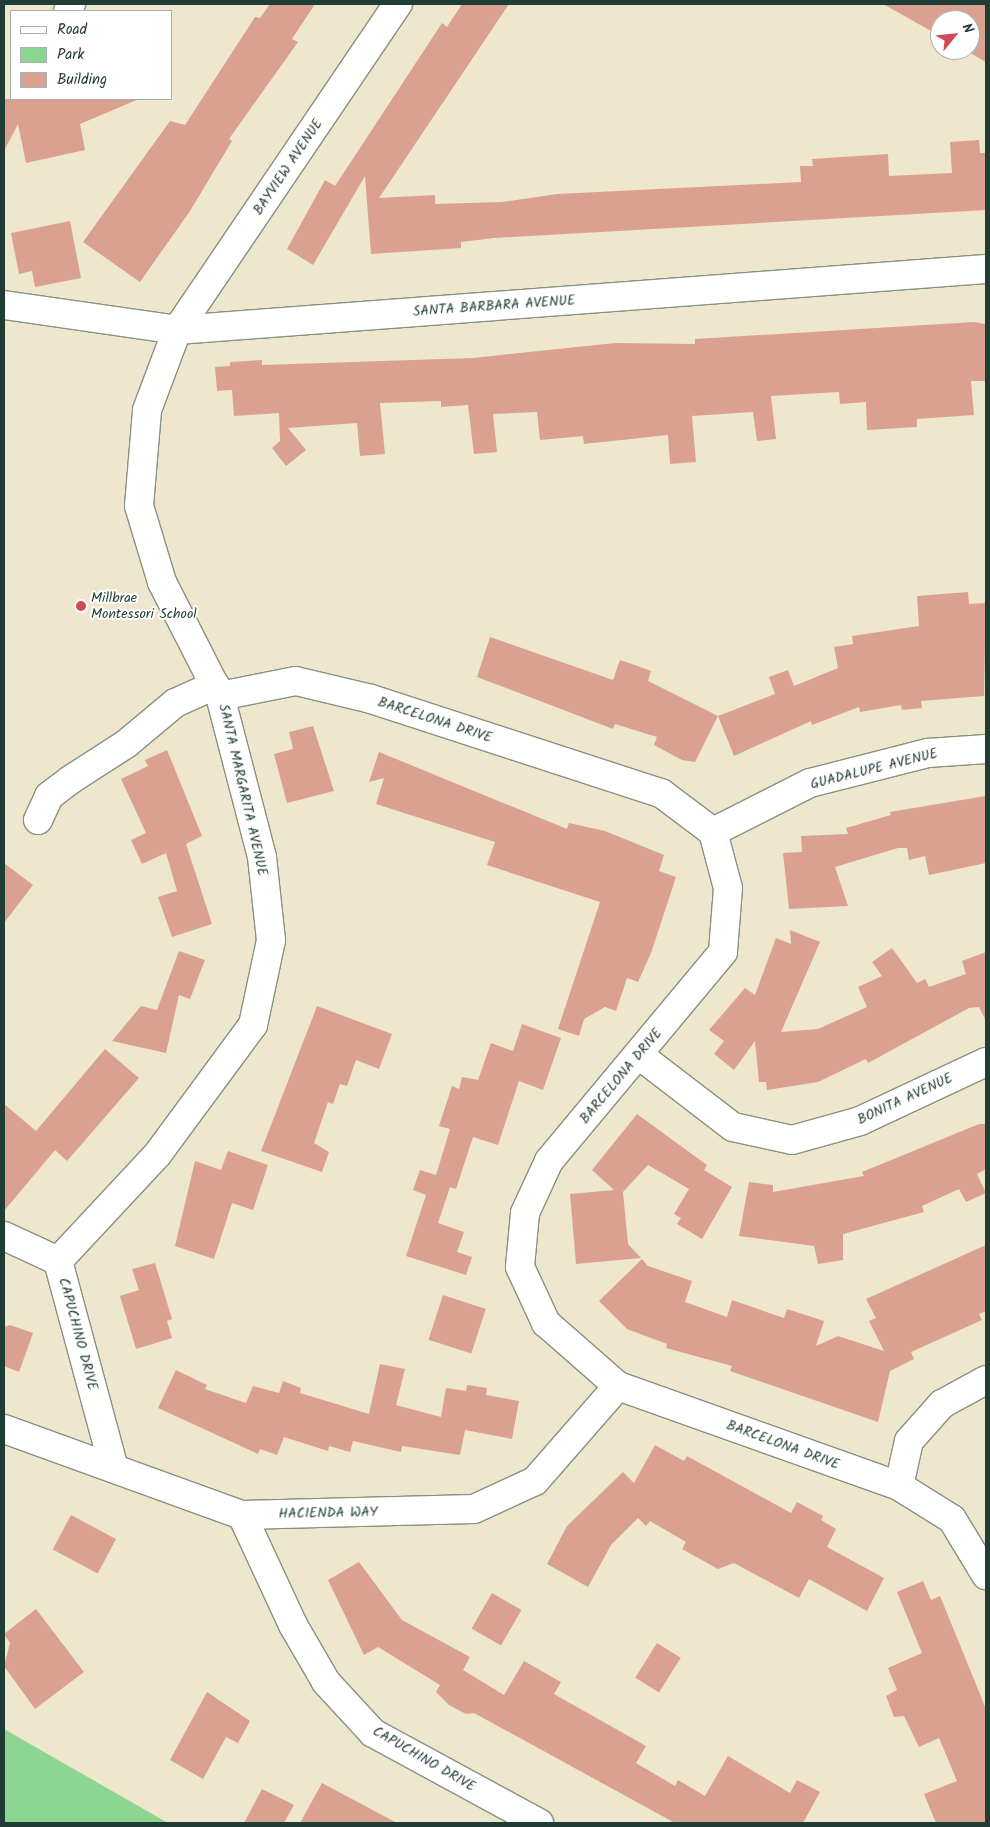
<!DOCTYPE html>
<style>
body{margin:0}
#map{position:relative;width:990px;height:1827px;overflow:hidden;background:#efe7cd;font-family:Kalam,sans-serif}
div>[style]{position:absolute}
.green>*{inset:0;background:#8dd691}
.building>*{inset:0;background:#daa191;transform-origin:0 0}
.roads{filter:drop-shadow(1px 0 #879280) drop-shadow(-1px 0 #879280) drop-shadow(0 1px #879280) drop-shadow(0 -1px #879280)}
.minor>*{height:28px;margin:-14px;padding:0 14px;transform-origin:14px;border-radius:14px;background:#fff}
.dots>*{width:14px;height:14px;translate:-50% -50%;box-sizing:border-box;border:2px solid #fff;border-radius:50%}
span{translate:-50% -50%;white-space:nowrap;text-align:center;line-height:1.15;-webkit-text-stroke:4px #fff;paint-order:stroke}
.street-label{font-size:14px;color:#1f3d34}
.poi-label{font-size:14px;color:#1f3d34}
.left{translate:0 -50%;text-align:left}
.frame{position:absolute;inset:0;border:5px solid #1f3d34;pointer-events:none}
.legend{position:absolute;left:10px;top:10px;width:162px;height:90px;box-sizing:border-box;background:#fff;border:1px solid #a5b1ae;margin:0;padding:6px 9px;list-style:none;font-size:15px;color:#1f3d34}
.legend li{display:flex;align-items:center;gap:10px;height:25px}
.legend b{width:25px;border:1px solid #a5b1ae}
.north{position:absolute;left:930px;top:10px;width:50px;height:50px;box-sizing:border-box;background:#fff;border:1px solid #a5b1ae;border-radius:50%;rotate:62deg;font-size:14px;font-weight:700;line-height:20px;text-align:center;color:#1f3d34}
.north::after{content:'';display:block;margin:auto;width:18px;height:22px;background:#d1495b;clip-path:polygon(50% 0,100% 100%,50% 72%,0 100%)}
</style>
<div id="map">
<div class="green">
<div style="clip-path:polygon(4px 1729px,168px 1823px,4px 1823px)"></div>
</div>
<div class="building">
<div style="clip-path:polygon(270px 4px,315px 4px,292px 39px,298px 42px,229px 139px,232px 141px,190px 211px,140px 282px,83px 242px,170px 121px,185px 125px,255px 17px,260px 18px)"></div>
<div style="clip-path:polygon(462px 4px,509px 4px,379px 198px,435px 195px,435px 204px,502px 202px,557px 194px,801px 182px,800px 166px,813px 166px,812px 159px,888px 154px,889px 176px,952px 173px,950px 142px,979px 140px,980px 153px,986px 153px,986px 210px,494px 238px,461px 242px,461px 248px,371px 254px,365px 176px,313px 265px,287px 249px,325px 180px,335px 186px,442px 23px,447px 27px)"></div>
<div style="clip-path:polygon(883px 4px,986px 4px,986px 62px,965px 50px,970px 50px,970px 20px,940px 20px,940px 36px)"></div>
<div style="clip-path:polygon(4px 99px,139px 99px,80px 124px,85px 150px,26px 163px,18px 124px,4px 151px)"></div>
<div style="clip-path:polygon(70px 221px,81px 278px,35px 287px,32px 271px,19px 274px,11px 233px)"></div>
<div style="clip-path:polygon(974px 322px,985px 324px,986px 331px,986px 381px,971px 381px,974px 415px,917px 419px,917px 427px,867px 430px,866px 402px,840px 404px,839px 392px,771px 396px,776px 439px,757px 441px,753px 412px,692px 416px,696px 462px,670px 464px,668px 435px,584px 444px,583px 436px,540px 440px,537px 412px,493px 414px,497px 452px,474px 454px,468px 405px,441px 407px,441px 401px,380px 403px,385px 454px,360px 456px,357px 423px,288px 428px,306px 450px,286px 466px,272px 448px,280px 441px,279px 413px,234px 416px,232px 390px,217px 391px,215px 367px,230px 366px,230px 362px,262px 360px,262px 365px,473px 358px,615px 343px,695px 344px,695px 339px)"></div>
<div style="clip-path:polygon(968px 592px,969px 604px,986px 603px,984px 696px,921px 701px,922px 708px,902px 710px,901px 705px,860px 712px,859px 707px,812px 725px,811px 721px,734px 756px,718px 716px,775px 694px,769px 677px,788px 670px,794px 686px,838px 668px,834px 647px,853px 644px,852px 636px,919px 626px,917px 596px)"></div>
<div style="clip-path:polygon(490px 637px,613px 680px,620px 660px,632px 664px,651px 671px,648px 681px,718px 716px,695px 762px,682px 760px,654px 745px,657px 737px,615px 724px,613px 729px,477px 677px)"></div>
<div style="clip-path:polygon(313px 726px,334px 791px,287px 803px,274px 754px,293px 749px,289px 732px)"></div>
<div style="clip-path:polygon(167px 750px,202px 836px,186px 844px,212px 924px,172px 937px,158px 897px,177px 891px,166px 853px,142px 864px,131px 840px,146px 833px,121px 779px,148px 766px,145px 760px)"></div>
<div style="clip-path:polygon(379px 752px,567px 829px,569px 823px,605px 831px,664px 855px,659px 871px,676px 877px,651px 953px,638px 982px,627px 978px,616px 1011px,605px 1007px,584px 1019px,579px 1036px,558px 1029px,600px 902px,487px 865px,495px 842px,376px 804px,384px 778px,369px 782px)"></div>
<div style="clip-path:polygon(986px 796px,986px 863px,929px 875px,925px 856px,909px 860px,907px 848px,898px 848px,835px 867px,848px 906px,789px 909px,783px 853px,802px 852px,801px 836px,848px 834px,846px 828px,891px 815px,890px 812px)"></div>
<div style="clip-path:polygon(4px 863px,33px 885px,4px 923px)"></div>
<div style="clip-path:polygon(790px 930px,820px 942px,781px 1032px,818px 1029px,867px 1007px,858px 987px,882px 976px,872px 962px,892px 948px,917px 983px,925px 979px,929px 987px,966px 974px,962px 961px,986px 952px,986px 1021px,979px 1007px,969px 1008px,868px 1063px,866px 1059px,818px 1082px,767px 1090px,766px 1082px,759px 1082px,755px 1041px,734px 1070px,714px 1054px,724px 1041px,709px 1030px,745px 988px,755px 995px,776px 938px,791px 944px)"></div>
<div style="clip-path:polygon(179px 951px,205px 960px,190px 999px,179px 995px,166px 1053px,112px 1041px,141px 1006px,157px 1010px)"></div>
<div style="clip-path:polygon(317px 1006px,392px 1034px,379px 1069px,356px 1060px,347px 1086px,340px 1084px,333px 1104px,328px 1102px,314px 1143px,329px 1152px,322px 1172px,261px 1151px)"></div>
<div style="clip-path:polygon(522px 1024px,561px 1038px,543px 1090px,519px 1081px,498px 1145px,473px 1137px,456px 1189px,450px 1187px,438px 1223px,464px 1232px,457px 1252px,472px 1257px,466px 1275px,406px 1256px,426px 1195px,413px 1190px,420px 1170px,436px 1175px,450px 1129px,439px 1126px,452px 1086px,459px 1089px,462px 1077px,478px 1080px,491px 1043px,513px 1051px)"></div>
<div style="clip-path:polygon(105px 1049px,139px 1078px,67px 1161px,55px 1150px,4px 1211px,4px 1104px,36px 1131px)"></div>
<div style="clip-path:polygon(637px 1114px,707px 1165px,704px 1170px,732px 1187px,702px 1239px,677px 1224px,681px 1218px,674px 1214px,689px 1189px,648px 1165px,623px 1192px,628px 1244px,641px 1258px,576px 1264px,570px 1194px,614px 1190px,592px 1170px)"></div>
<div style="clip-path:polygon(979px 1124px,986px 1124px,986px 1169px,977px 1174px,986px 1193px,966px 1202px,959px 1189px,922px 1206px,924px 1212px,843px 1234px,843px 1260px,818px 1264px,814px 1246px,739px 1236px,749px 1182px,773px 1185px,773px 1192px,864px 1176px,862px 1172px)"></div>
<div style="clip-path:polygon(228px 1151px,268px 1165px,253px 1210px,232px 1203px,214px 1259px,175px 1246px,195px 1161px,221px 1170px)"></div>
<div style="clip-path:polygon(986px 1245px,986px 1311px,979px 1314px,982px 1320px,911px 1352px,914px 1359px,890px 1371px,878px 1422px,730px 1371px,732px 1366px,666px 1348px,667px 1344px,627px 1329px,599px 1301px,642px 1259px,648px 1266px,692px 1281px,685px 1302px,727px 1317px,732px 1300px,784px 1318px,787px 1309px,824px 1321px,816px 1346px,838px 1336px,884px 1351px,869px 1321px,876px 1318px,866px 1299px)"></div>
<div style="clip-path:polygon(155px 1263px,172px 1319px,167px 1321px,172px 1338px,136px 1349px,120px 1296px,139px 1290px,132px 1269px)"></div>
<div style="left:443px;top:1295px;width:45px;height:47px;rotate:18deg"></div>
<div style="clip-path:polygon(10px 1325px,33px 1333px,19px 1372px,4px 1366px,4px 1327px)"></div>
<div style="clip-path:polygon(380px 1364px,405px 1369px,396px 1405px,441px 1417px,446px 1388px,466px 1391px,467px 1385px,487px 1388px,486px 1395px,519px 1401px,512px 1439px,465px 1430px,460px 1455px,402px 1446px,401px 1452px,353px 1441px,350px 1452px,329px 1446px,328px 1451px,284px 1437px,277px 1455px,260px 1449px,258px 1454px,158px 1408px,176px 1370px,207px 1385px,205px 1389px,246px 1403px,253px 1386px,279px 1393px,283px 1381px,301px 1388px,300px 1393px,369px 1414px)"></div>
<div style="clip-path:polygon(655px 1445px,684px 1461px,687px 1456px,791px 1513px,797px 1502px,823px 1516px,821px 1520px,836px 1529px,827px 1547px,884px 1578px,867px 1611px,809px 1579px,799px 1598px,734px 1563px,718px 1569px,682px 1549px,686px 1542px,650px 1521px,646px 1526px,638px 1518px,611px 1545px,588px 1587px,547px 1564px,567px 1526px,623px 1472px,634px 1483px)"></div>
<div style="left:71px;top:1515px;width:51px;height:39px;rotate:28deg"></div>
<div style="clip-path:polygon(359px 1562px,402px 1620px,470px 1657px,463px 1670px,504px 1695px,524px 1661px,561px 1682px,554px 1694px,646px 1746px,636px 1763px,675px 1786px,678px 1780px,705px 1796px,728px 1756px,790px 1793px,797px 1780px,820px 1792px,803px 1823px,675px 1823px,474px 1713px,466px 1714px,449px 1705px,436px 1692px,440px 1685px,378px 1647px,364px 1655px,328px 1580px)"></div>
<div style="clip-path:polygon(923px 1581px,931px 1600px,940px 1596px,986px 1709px,986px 1823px,936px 1823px,924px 1794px,957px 1781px,939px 1738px,919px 1747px,904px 1716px,894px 1717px,886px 1696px,897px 1690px,888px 1668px,922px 1653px,897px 1592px)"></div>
<div style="left:492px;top:1593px;width:34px;height:41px;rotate:30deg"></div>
<div style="clip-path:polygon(36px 1609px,84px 1672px,35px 1709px,4px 1666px,10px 1643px,4px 1634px)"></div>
<div style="left:657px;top:1643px;width:28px;height:41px;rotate:32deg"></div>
<div style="clip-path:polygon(207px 1692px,250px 1721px,238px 1743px,226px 1737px,203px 1779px,170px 1760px)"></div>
<div style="clip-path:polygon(322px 1783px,397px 1823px,300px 1823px)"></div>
<div style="clip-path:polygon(262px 1789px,294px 1805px,284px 1823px,244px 1823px)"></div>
</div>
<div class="roads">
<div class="minor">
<div style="left:68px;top:11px;width:8px;rotate:-67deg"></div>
<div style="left:4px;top:305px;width:175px;rotate:8.2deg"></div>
<div style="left:177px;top:330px;width:811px;rotate:-4.31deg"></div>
<div style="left:220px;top:696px;width:77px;rotate:-11.2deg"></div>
<div style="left:296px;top:681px;width:77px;rotate:13.5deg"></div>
<div style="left:371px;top:699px;width:305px;rotate:18deg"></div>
<div style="left:661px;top:793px;width:65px;rotate:36.9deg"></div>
<div style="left:713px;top:832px;width:58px;rotate:75deg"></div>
<div style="left:728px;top:888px;width:64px;rotate:94.5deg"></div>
<div style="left:723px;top:952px;width:272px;rotate:129.8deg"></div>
<div style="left:549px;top:1161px;width:57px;rotate:114.8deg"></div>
<div style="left:525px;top:1213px;width:54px;rotate:95.3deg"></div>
<div style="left:520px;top:1267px;width:62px;rotate:65.1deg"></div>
<div style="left:546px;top:1323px;width:96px;rotate:41.2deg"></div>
<div style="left:618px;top:1386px;width:298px;rotate:19.6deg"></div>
<div style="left:899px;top:1486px;width:62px;rotate:31.9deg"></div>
<div style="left:952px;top:1519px;width:66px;rotate:58.7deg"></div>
<div style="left:38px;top:820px;width:26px;rotate:-65deg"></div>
<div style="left:49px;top:796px;width:26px;rotate:-37deg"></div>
<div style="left:70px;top:780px;width:67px;rotate:-32.7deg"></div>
<div style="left:126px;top:744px;width:64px;rotate:-39.9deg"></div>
<div style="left:175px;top:703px;width:44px;rotate:-24.2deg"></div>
<div style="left:713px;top:832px;width:109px;rotate:-26.8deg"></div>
<div style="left:810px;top:783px;width:122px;rotate:-14.3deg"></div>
<div style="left:928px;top:753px;width:58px;rotate:-3.9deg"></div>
<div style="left:639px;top:1055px;width:118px;rotate:37.5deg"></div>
<div style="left:733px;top:1127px;width:60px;rotate:12.4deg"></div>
<div style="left:792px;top:1140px;width:71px;rotate:-15.6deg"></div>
<div style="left:860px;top:1121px;width:139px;rotate:-25.1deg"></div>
<div style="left:4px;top:1236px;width:60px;rotate:24.8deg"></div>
<div style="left:58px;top:1261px;width:211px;rotate:74.9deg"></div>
<div style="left:58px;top:1261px;width:145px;rotate:-47deg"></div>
<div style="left:157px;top:1155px;width:162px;rotate:-53.6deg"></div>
<div style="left:253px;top:1025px;width:87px;rotate:-78deg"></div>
<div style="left:271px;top:940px;width:83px;rotate:-96.2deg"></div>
<div style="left:262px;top:857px;width:166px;rotate:-104.6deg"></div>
<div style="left:220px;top:696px;width:128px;rotate:-117deg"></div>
<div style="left:162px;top:582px;width:79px;rotate:-106.8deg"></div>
<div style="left:139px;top:506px;width:96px;rotate:-85.2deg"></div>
<div style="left:147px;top:410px;width:85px;rotate:-69.4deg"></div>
<div style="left:177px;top:330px;width:394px;rotate:-55.9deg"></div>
<div style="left:4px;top:1429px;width:253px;rotate:19.9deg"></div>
<div style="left:242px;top:1515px;width:232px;rotate:-1.5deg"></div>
<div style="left:474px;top:1509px;width:67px;rotate:-24.7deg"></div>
<div style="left:535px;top:1481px;width:126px;rotate:-48.9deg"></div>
<div style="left:899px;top:1486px;width:46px;rotate:-77.5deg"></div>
<div style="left:909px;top:1441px;width:50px;rotate:-48.3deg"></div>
<div style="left:942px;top:1404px;width:50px;rotate:-28.6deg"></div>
<div style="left:242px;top:1515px;width:121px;rotate:65.1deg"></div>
<div style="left:293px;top:1625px;width:66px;rotate:59.9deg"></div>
<div style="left:326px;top:1682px;width:69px;rotate:47.3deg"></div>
<div style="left:373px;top:1733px;width:189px;rotate:28.5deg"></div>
</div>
</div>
<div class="dots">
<div style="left:81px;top:606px;background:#d1495b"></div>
</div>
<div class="street-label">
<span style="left:288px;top:167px;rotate:-56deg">BAYVIEW AVENUE</span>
<span style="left:494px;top:306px;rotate:-4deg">SANTA BARBARA AVENUE</span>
<span style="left:435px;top:720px;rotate:18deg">BARCELONA DRIVE</span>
<span style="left:874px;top:769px;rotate:-14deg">GUADALUPE AVENUE</span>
<span style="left:243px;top:790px;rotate:77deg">SANTA MARGARITA AVENUE</span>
<span style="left:621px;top:1076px;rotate:-50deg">BARCELONA DRIVE</span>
<span style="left:905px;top:1099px;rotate:-25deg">BONITA AVENUE</span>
<span style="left:78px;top:1334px;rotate:75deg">CAPUCHINO DRIVE</span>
<span style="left:783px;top:1445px;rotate:20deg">BARCELONA DRIVE</span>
<span style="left:328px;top:1513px;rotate:-1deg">HACIENDA WAY</span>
<span style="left:424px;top:1759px;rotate:30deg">CAPUCHINO DRIVE</span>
</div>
<div class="poi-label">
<span class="left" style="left:91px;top:606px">Millbrae<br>Montessori School</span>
</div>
<div class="frame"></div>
<ul class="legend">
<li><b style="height:6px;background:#fff"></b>Road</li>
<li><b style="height:14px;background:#8dd691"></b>Park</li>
<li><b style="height:14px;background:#daa191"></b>Building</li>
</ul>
<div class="north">N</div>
</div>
